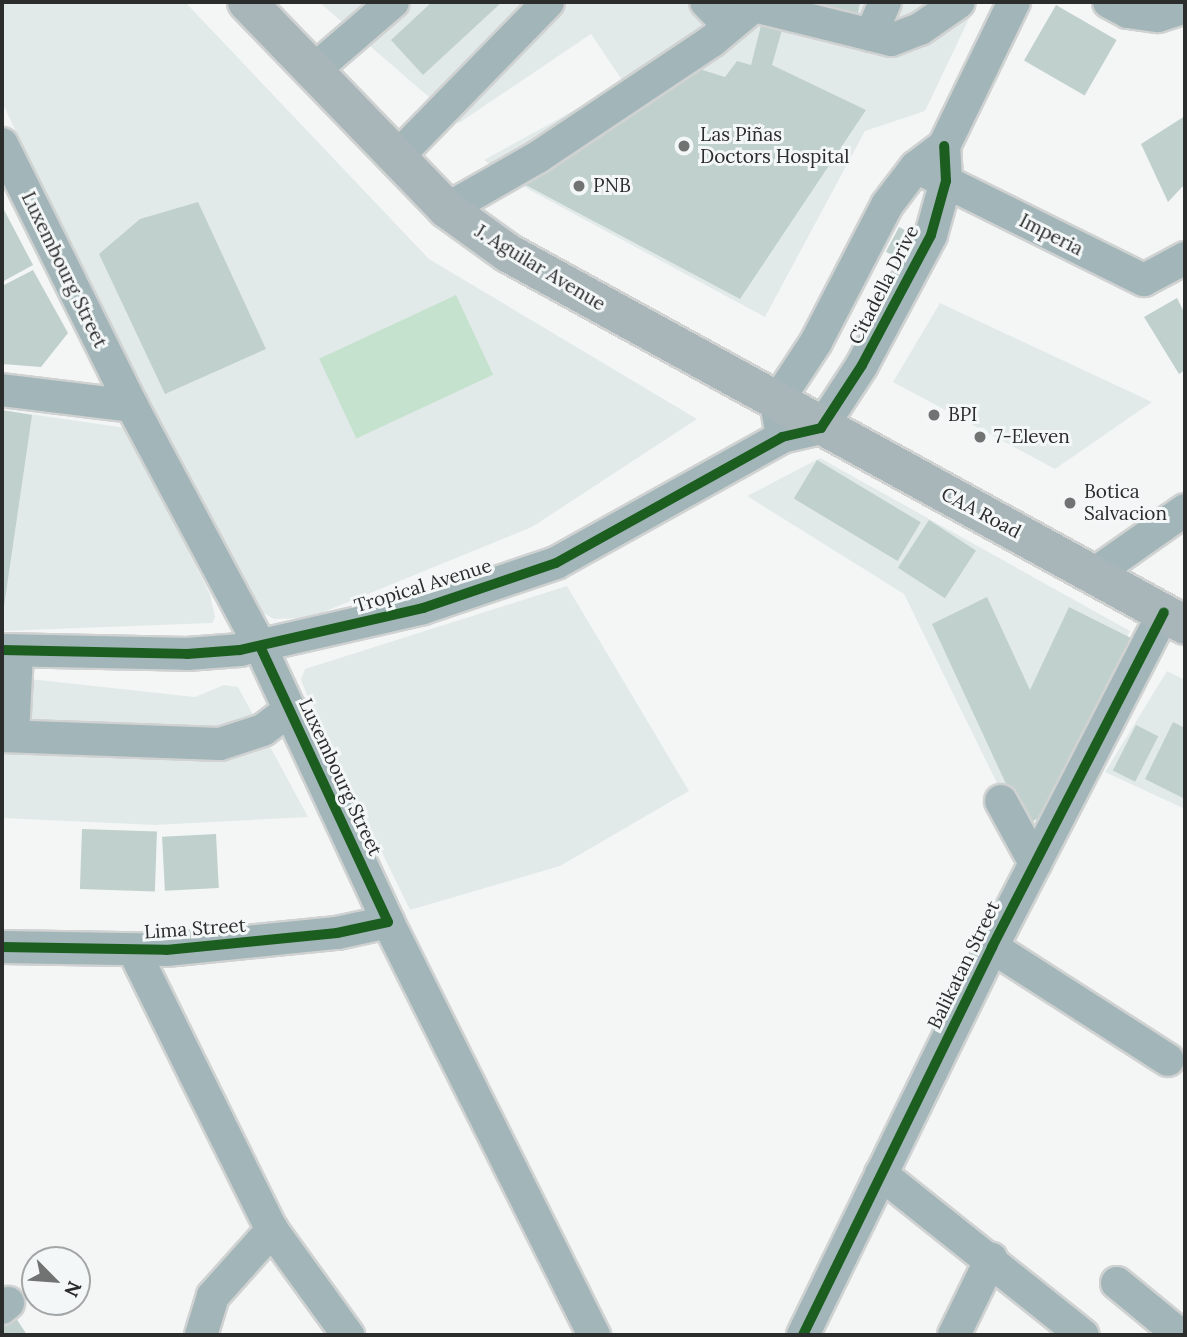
<!DOCTYPE html>
<meta charset="utf-8">
<style>
body{margin:0}
#map{position:relative;width:1187px;height:1337px;overflow:hidden;background:#f4f6f6;font-family:Lora,serif}
div>[style]{position:absolute}
.built>*{inset:0;background:#e2eae9}
.green>*{inset:0;background:#c5e2ce;transform-origin:0 0}
.building>*{inset:0;background:#c0d0cc;transform-origin:0 0}
.roads{filter:drop-shadow(2px 0 #d0d2d2) drop-shadow(-2px 0 #d0d2d2) drop-shadow(0 2px #d0d2d2) drop-shadow(0 -2px #d0d2d2)}
.minor>*{height:32px;margin:-16px;padding:0 16px;transform-origin:16px;border-radius:16px;background:#a2b5b8}
.major>*{height:38px;margin:-19px;padding:0 19px;transform-origin:19px;border-radius:19px;background:#a8b6ba}
.cycleway>*{height:10px;margin:-5px;padding:0 5px;transform-origin:5px;border-radius:5px;background:#1b5e20}
.dots>*{width:19px;height:19px;translate:-50% -50%;box-sizing:border-box;border:4px solid #f3f7f7;border-radius:50%}
span{translate:-50% -50%;white-space:nowrap;text-align:center;line-height:1.15;-webkit-text-stroke:6px #f3f7f7;paint-order:stroke}
.poi-label{font-size:19px;color:#2b2c2c}
.left{translate:0 -50%;text-align:left}
.street-label{font-size:19px;color:#2b2c2c}
.frame{position:absolute;inset:0;border:4px solid #2b2c2c;pointer-events:none}
.north{position:absolute;left:21px;top:1246px;width:70px;height:70px;box-sizing:border-box;background:#f3f7f7;border:2px solid #a3a6a6;border-radius:50%;rotate:115deg;font-size:19px;font-weight:700;line-height:28px;text-align:center;color:#2b2c2c}
.north::after{content:'';display:block;margin:auto;width:24px;height:32px;background:#717373;clip-path:polygon(50% 0,100% 100%,50% 72%,0 100%)}
</style>
<div id="map">
<div class="built">
<div style="clip-path:polygon(2px 2px,185px 2px,429px 259px,697px 419px,532px 527px,309px 618px,274px 619px,260px 611px,159px 433px,2px 102px)"></div>
<div style="clip-path:polygon(319px 2px,977px 2px,925px 111px,865px 131px,765px 317px,528px 189px,484px 160px,624px 83px,591px 34px,459px 123px)"></div>
<div style="clip-path:polygon(940px 303px,1152px 402px,1055px 469px,893px 382px)"></div>
<div style="clip-path:polygon(2px 410px,126px 428px,210px 594px,215px 617px,212px 623px,2px 631px)"></div>
<div style="clip-path:polygon(820px 458px,1130px 631px,1025px 840px,904px 594px,747px 496px)"></div>
<div style="clip-path:polygon(567px 586px,689px 791px,560px 866px,410px 910px,315px 715px,301px 680px,305px 669px)"></div>
<div style="clip-path:polygon(1167px 671px,1185px 680px,1185px 809px,1105px 772px)"></div>
<div style="clip-path:polygon(2px 676px,195px 697px,224px 685px,238px 687px,308px 817px,155px 825px,2px 818px)"></div>
</div>
<div class="green">
<div style="left:456px;top:295px;width:88px;height:151px;rotate:65deg"></div>
</div>
<div class="building">
<div style="clip-path:polygon(432px 2px,502px 2px,423px 75px,391px 40px)"></div>
<div style="clip-path:polygon(767px 2px,790px 2px,772px 65px,866px 110px,740px 299px,522px 183px,693px 67px,725px 77px,737px 61px,751px 65px)"></div>
<div style="clip-path:polygon(794px 2px,860px 2px,857px 18px)"></div>
<div style="left:1056px;top:5px;width:70px;height:64px;rotate:30deg"></div>
<div style="clip-path:polygon(1185px 116px,1185px 184px,1168px 202px,1141px 144px)"></div>
<div style="clip-path:polygon(198px 202px,266px 349px,165px 394px,99px 254px,140px 219px)"></div>
<div style="clip-path:polygon(2px 206px,33px 265px,2px 282px)"></div>
<div style="left:899px;top:227px;width:21px;height:28px;rotate:28deg"></div>
<div style="clip-path:polygon(33px 270px,68px 333px,41px 367px,2px 364px,2px 286px)"></div>
<div style="clip-path:polygon(1177px 298px,1185px 314px,1185px 370px,1179px 374px,1144px 317px)"></div>
<div style="clip-path:polygon(2px 410px,32px 415px,3px 613px,2px 613px)"></div>
<div style="left:817px;top:460px;width:121px;height:45px;rotate:31deg"></div>
<div style="left:929px;top:520px;width:56px;height:57px;rotate:33deg"></div>
<div style="clip-path:polygon(987px 597px,1030px 690px,1069px 607px,1133px 639px,1047px 814px,1025px 825px,932px 624px)"></div>
<div style="clip-path:polygon(1173px 722px,1185px 728px,1185px 799px,1145px 779px)"></div>
<div style="left:1136px;top:725px;width:25px;height:51px;rotate:27deg"></div>
<div style="left:82px;top:829px;width:75px;height:60px;rotate:2deg"></div>
<div style="left:216px;top:834px;width:54px;height:54px;rotate:87deg"></div>
<div style="clip-path:polygon(16px 1318px,27px 1335px,2px 1335px,2px 1327px)"></div>
</div>
<div class="roads">
<div class="minor">
<div style="left:706px;top:2px;width:33px;rotate:46deg"></div>
<div style="left:1109px;top:2px;width:21px;rotate:28deg"></div>
<div style="left:1128px;top:12px;width:30px;rotate:8deg"></div>
<div style="left:1158px;top:16px;width:28px;rotate:-18deg"></div>
<div style="left:871px;top:35px;width:21px;rotate:14deg"></div>
<div style="left:891px;top:40px;width:31px;rotate:-21deg"></div>
<div style="left:920px;top:29px;width:47px;rotate:-34.7deg"></div>
<div style="left:314px;top:70px;width:104px;rotate:-40.7deg"></div>
<div style="left:2px;top:144px;width:292px;rotate:63.6deg"></div>
<div style="left:132px;top:406px;width:272px;rotate:61.9deg"></div>
<div style="left:260px;top:646px;width:304px;rotate:65.1deg"></div>
<div style="left:388px;top:922px;width:462px;rotate:63.5deg"></div>
<div style="left:397px;top:157px;width:216px;rotate:-45.7deg"></div>
<div style="left:928px;top:173px;width:241px;rotate:26.4deg"></div>
<div style="left:1144px;top:280px;width:47px;rotate:-28.2deg"></div>
<div style="left:447px;top:209px;width:105px;rotate:-29.7deg"></div>
<div style="left:538px;top:157px;width:209px;rotate:-33.7deg"></div>
<div style="left:712px;top:41px;width:55px;rotate:-39.8deg"></div>
<div style="left:754px;top:6px;width:121px;rotate:13.9deg"></div>
<div style="left:871px;top:35px;width:36px;rotate:-67deg"></div>
<div style="left:2px;top:390px;width:131px;rotate:7deg"></div>
<div style="left:780px;top:425px;width:22px;rotate:-100deg"></div>
<div style="left:776px;top:403px;width:73px;rotate:-56.7deg"></div>
<div style="left:816px;top:342px;width:154px;rotate:-62.6deg"></div>
<div style="left:887px;top:205px;width:48px;rotate:-52.7deg"></div>
<div style="left:916px;top:167px;width:35px;rotate:-37deg"></div>
<div style="left:944px;top:146px;width:160px;rotate:-64.1deg"></div>
<div style="left:1094px;top:574px;width:111px;rotate:-35.1deg"></div>
<div style="left:2px;top:650px;width:185px;rotate:1.2deg"></div>
<div style="left:187px;top:654px;width:53px;rotate:-4.3deg"></div>
<div style="left:240px;top:650px;width:188px;rotate:-12.9deg"></div>
<div style="left:423px;top:608px;width:140px;rotate:-18.7deg"></div>
<div style="left:556px;top:563px;width:259px;rotate:-29.1deg"></div>
<div style="left:782px;top:437px;width:40px;rotate:-13deg"></div>
<div style="left:821px;top:428px;width:75px;rotate:-56.9deg"></div>
<div style="left:862px;top:365px;width:147px;rotate:-62deg"></div>
<div style="left:931px;top:235px;width:56px;rotate:-74.5deg"></div>
<div style="left:946px;top:181px;width:35px;rotate:-93deg"></div>
<div style="left:13px;top:735px;width:83px;rotate:-87.2deg"></div>
<div style="left:2px;top:736px;width:218px;rotate:2.1deg"></div>
<div style="left:220px;top:744px;width:45px;rotate:-18deg"></div>
<div style="left:263px;top:730px;width:34px;rotate:-37deg"></div>
<div style="left:1001px;top:801px;width:71px;rotate:61.3deg"></div>
<div style="left:2px;top:947px;width:164px;rotate:1deg"></div>
<div style="left:166px;top:950px;width:172px;rotate:-5.7deg"></div>
<div style="left:337px;top:933px;width:52px;rotate:-12.2deg"></div>
<div style="left:992px;top:947px;width:209px;rotate:32.7deg"></div>
<div style="left:134px;top:951px;width:311px;rotate:63.7deg"></div>
<div style="left:272px;top:1230px;width:130px;rotate:54.1deg"></div>
<div style="left:881px;top:1174px;width:258px;rotate:38.6deg"></div>
<div style="left:1117px;top:1283px;width:82px;rotate:39.5deg"></div>
<div style="left:2px;top:1308px;width:8px;rotate:-40deg"></div>
<div style="left:201px;top:1335px;width:41px;rotate:-72.9deg"></div>
<div style="left:213px;top:1296px;width:89px;rotate:-48.2deg"></div>
<div style="left:803px;top:1335px;width:432px;rotate:-64deg"></div>
<div style="left:992px;top:947px;width:376px;rotate:-62.8deg"></div>
<div style="left:954px;top:1335px;width:85px;rotate:-64deg"></div>
</div>
<div class="major">
<div style="left:247px;top:2px;width:288px;rotate:46deg"></div>
<div style="left:447px;top:209px;width:75px;rotate:35.8deg"></div>
<div style="left:508px;top:253px;width:772px;rotate:28.79deg"></div>
</div>
</div>
<div class="cycleway">
<div style="left:2px;top:650px;width:185px;rotate:1.2deg"></div>
<div style="left:187px;top:654px;width:53px;rotate:-4.3deg"></div>
<div style="left:240px;top:650px;width:188px;rotate:-12.9deg"></div>
<div style="left:423px;top:608px;width:140px;rotate:-18.7deg"></div>
<div style="left:556px;top:563px;width:259px;rotate:-29.1deg"></div>
<div style="left:782px;top:437px;width:40px;rotate:-13deg"></div>
<div style="left:821px;top:428px;width:75px;rotate:-56.9deg"></div>
<div style="left:862px;top:365px;width:147px;rotate:-62deg"></div>
<div style="left:931px;top:235px;width:56px;rotate:-74.5deg"></div>
<div style="left:946px;top:181px;width:35px;rotate:-93deg"></div>
<div style="left:2px;top:947px;width:164px;rotate:1deg"></div>
<div style="left:166px;top:950px;width:172px;rotate:-5.7deg"></div>
<div style="left:337px;top:933px;width:52px;rotate:-12.2deg"></div>
<div style="left:388px;top:922px;width:304px;rotate:-114.9deg"></div>
<div style="left:803px;top:1335px;width:432px;rotate:-64deg"></div>
<div style="left:992px;top:947px;width:376px;rotate:-62.8deg"></div>
</div>
<div class="dots">
<div style="left:684px;top:146px;background:#717373"></div>
<div style="left:579px;top:186px;background:#717373"></div>
<div style="left:934px;top:415px;background:#717373"></div>
<div style="left:980px;top:437px;background:#717373"></div>
<div style="left:1070px;top:503px;background:#717373"></div>
</div>
<div class="poi-label">
<span class="left" style="left:700px;top:146px">Las Piñas<br>Doctors Hospital</span>
<span class="left" style="left:593px;top:186px">PNB</span>
<span class="left" style="left:948px;top:415px">BPI</span>
<span class="left" style="left:994px;top:437px">7-Eleven</span>
<span class="left" style="left:1084px;top:503px">Botica<br>Salvacion</span>
</div>
<div class="street-label">
<span style="left:1051px;top:235px;rotate:27deg">Imperia</span>
<span style="left:540px;top:268px;rotate:31deg">J. Aguilar Avenue</span>
<span style="left:64px;top:270px;rotate:64deg">Luxembourg Street</span>
<span style="left:884px;top:285px;rotate:-63deg">Citadella Drive</span>
<span style="left:981px;top:513px;rotate:28deg">CAA Road</span>
<span style="left:423px;top:586px;rotate:-17deg">Tropical Avenue</span>
<span style="left:340px;top:777px;rotate:65deg">Luxembourg Street</span>
<span style="left:195px;top:929px;rotate:-4deg">Lima Street</span>
<span style="left:964px;top:965px;rotate:-64deg">Balikatan Street</span>
</div>
<div class="frame"></div>
<div class="north">N</div>
</div>
